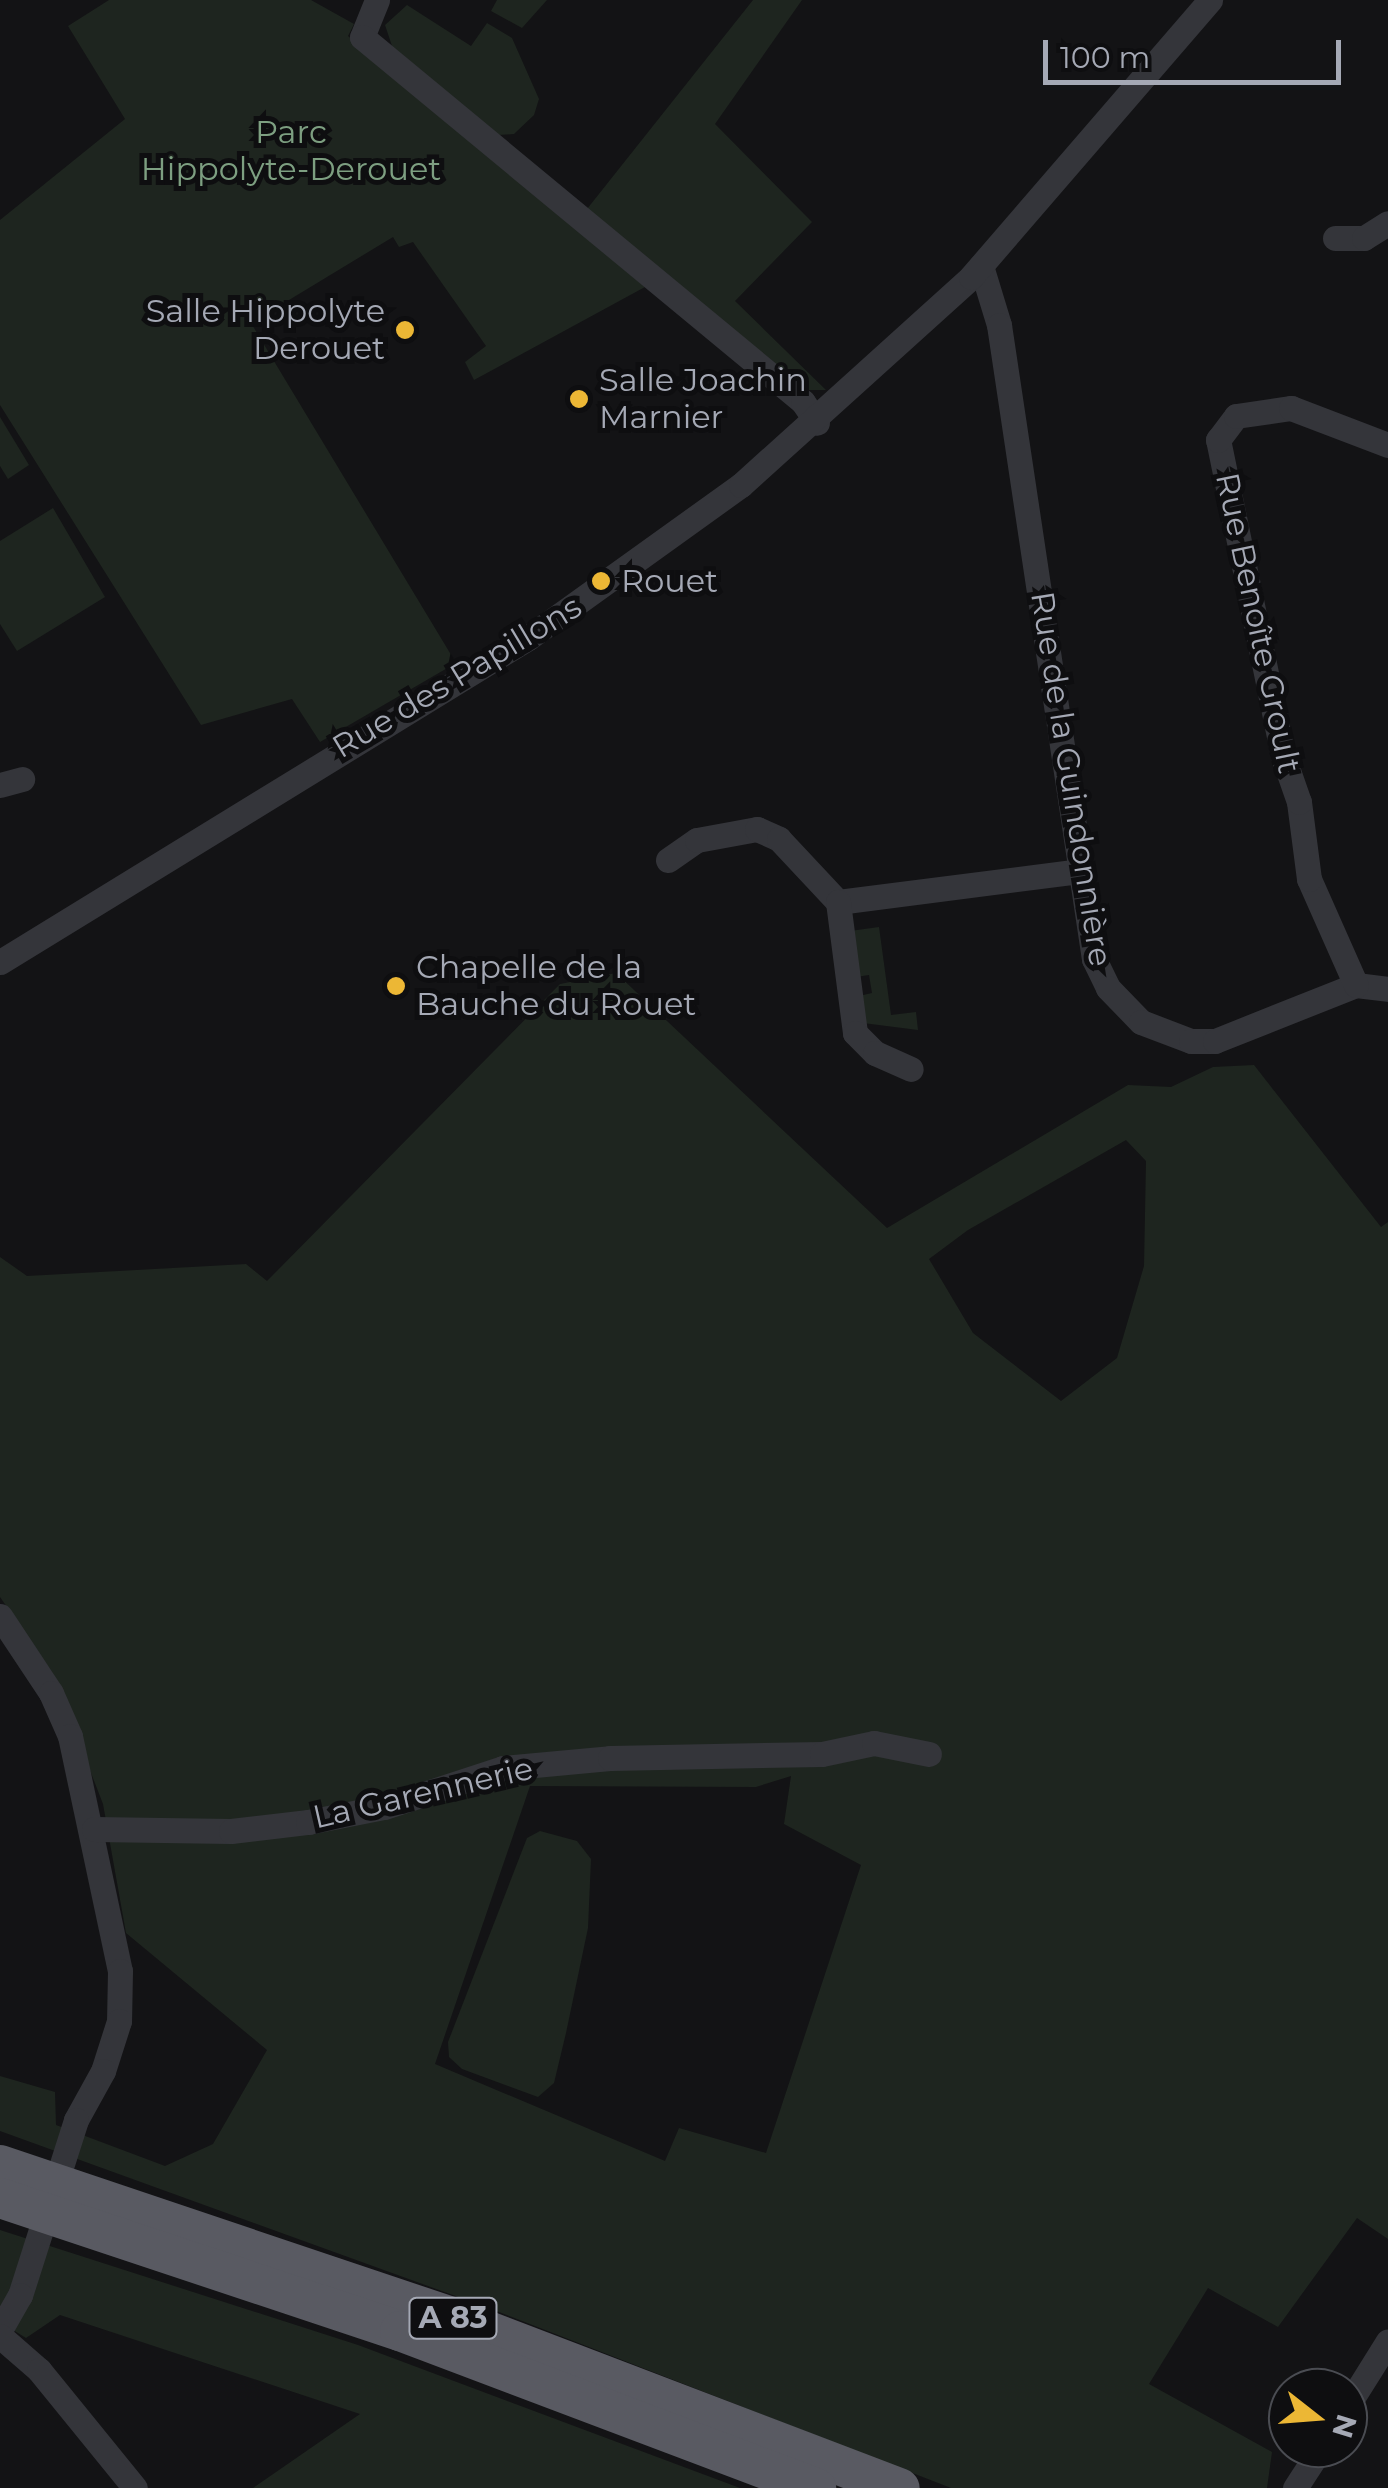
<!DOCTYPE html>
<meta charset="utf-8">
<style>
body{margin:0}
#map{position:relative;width:1388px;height:2488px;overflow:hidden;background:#131315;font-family:Montserrat,sans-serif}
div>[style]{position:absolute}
.green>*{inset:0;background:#1e251f}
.minor>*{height:25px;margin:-12.5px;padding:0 12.5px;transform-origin:12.5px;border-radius:12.5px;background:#34353a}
.trunk>*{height:40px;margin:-20px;padding:0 20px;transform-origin:20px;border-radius:20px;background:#595a62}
.dots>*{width:28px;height:28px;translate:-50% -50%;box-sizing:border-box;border:5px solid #0e0e10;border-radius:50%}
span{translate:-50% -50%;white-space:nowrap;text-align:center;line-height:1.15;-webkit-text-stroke:10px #0e0e10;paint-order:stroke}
.shield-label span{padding:2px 8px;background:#0e0e10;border:2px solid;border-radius:8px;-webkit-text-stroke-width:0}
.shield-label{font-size:30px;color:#a5a9b5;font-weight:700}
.park-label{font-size:32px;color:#7d9f81}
.poi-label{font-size:32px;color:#a5a9b5}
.right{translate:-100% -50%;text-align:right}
.left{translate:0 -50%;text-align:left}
.street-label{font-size:32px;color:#a5a9b5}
.north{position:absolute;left:1268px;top:2368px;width:100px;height:100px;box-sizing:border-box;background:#0e0e10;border:2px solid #4a4c52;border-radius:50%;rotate:107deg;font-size:28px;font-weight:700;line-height:40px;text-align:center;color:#a5a9b5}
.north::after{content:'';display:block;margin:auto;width:35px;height:45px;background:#ecb735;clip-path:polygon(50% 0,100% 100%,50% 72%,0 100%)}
.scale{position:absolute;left:1043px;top:40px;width:298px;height:45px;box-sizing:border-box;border:5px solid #a5a9b5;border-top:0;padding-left:12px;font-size:30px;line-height:35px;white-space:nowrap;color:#a5a9b5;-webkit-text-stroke:8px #0e0e10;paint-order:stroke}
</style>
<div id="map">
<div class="green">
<div style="clip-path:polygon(109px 0,311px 0,354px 24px,348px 36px,645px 287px,474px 380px,465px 362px,486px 346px,413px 242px,399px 247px,393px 237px,251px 323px,456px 663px,320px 742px,292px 699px,201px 725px,0 405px,0 220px,125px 119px,68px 26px)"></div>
<div style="clip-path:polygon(497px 0,547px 0,522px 28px,491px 11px)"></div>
<div style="clip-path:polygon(753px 0,802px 0,715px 124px,812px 222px,735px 301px,826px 390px,805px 390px,587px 209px)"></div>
<div style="clip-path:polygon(407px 5px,471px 46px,487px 23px,512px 38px,539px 99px,534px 115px,514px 134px,498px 135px,392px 46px,385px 25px)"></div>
<div style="clip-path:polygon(0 417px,29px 465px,8px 479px,0 466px)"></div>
<div style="clip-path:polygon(53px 508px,105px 597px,17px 651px,0 624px,0 541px)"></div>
<div style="clip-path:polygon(879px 927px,891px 1015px,916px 1012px,918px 1030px,863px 1023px,859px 996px,872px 993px,869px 975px,856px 977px,850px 931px)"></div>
<div style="clip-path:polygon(evenodd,616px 973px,887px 1228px,1128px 1085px,1171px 1087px,1213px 1067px,1254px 1065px,1381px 1227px,1388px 1222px,1388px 2239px,1357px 2218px,1278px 2327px,1208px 2288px,1149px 2384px,1272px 2452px,1267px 2488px,951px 2488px,486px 2307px,0 2131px,0 2076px,55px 2092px,56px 2125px,165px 2166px,213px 2144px,267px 2050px,126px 1933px,103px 1804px,52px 1672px,0 1597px,0 1257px,27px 1276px,246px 1264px,267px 1281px,560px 984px,616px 973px,1126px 1140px,1146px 1161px,1144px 1266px,1117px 1358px,1061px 1401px,973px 1333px,929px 1259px,968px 1230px,1126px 1140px,616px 973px,791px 1776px,784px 1824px,861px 1865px,766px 2153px,679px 2128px,665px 2161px,435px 2064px,530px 1786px,756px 1787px,791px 1776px)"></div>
<div style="clip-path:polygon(540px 1831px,577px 1841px,591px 1859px,588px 1928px,566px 2033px,554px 2083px,538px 2097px,462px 2069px,449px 2057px,448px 2042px,527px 1838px)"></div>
<div style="clip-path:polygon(0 2230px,358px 2345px,740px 2488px,253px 2488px,360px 2414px,60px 2315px,26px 2338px,0 2322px)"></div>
</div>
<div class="minor">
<div style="left:377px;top:0;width:40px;rotate:112deg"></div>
<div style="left:362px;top:37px;width:572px;rotate:39.61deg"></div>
<div style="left:803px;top:402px;width:25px;rotate:56deg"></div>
<div style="left:1335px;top:238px;width:29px"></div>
<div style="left:1364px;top:238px;width:28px;rotate:-32deg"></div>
<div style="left:981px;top:266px;width:62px;rotate:73deg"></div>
<div style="left:999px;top:325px;width:641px;rotate:81.48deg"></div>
<div style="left:1094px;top:959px;width:32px;rotate:64deg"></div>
<div style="left:1108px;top:988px;width:47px;rotate:45.9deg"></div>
<div style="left:1141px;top:1022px;width:53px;rotate:20.8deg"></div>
<div style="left:1191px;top:1041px;width:24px"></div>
<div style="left:1215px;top:1041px;width:152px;rotate:-21.7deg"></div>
<div style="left:1356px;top:985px;width:32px;rotate:7deg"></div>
<div style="left:0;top:785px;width:23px;rotate:-15deg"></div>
<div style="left:668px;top:860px;width:35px;rotate:-35deg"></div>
<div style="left:697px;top:840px;width:61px;rotate:-10.4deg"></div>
<div style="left:757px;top:829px;width:24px;rotate:24deg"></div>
<div style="left:779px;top:839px;width:86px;rotate:46.9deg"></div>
<div style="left:838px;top:902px;width:245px;rotate:-7.3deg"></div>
<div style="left:838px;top:902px;width:132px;rotate:82.6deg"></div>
<div style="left:855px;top:1033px;width:28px;rotate:45deg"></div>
<div style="left:875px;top:1053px;width:39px;rotate:24deg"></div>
<div style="left:0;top:962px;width:619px;rotate:-31.53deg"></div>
<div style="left:528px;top:638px;width:262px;rotate:-35.7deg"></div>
<div style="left:741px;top:485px;width:310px;rotate:-42.1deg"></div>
<div style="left:971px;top:277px;width:366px;rotate:-49.2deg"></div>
<div style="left:1356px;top:985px;width:116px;rotate:-113.9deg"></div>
<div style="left:1309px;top:879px;width:78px;rotate:-97.4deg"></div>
<div style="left:1299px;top:802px;width:49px;rotate:-109.2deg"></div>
<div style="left:1283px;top:756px;width:323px;rotate:-101.6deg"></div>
<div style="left:1218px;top:440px;width:30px;rotate:-53deg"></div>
<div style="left:1236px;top:416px;width:56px;rotate:-8.3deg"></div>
<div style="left:1291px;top:408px;width:104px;rotate:20.9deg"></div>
<div style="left:0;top:1616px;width:92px;rotate:56.5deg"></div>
<div style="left:51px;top:1693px;width:47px;rotate:66.2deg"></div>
<div style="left:70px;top:1736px;width:240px;rotate:78deg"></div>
<div style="left:120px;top:1971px;width:50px;rotate:91.1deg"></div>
<div style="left:119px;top:2021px;width:52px;rotate:107.7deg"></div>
<div style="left:103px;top:2071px;width:56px;rotate:118.9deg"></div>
<div style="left:76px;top:2120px;width:184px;rotate:107.7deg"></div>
<div style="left:20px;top:2295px;width:40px;rotate:119.7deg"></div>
<div style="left:94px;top:1829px;width:137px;rotate:0.8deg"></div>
<div style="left:231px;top:1831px;width:78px;rotate:-6.7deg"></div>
<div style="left:308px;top:1822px;width:77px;rotate:-11.2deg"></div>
<div style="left:384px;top:1807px;width:125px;rotate:-18.1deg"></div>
<div style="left:503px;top:1768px;width:107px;rotate:-5.3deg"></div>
<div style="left:610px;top:1758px;width:212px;rotate:-1.1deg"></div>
<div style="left:822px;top:1754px;width:53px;rotate:-11.9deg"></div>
<div style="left:874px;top:1743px;width:56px;rotate:11.3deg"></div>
<div style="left:0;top:2336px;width:52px;rotate:41.1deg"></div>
<div style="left:39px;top:2370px;width:152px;rotate:50.9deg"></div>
<div style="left:1348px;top:2405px;width:75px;rotate:-58deg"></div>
<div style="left:1295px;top:2488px;width:48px;rotate:-57deg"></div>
</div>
<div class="trunk">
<div style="left:0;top:2165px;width:479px;rotate:18.6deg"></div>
<div style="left:454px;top:2318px;width:477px;rotate:20.9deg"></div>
<div style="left:0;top:2198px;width:422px;rotate:18.4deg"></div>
<div style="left:400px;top:2331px;width:445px;rotate:20.7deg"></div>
</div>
<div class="dots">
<div style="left:405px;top:330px;background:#ecb735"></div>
<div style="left:579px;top:399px;background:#ecb735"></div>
<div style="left:601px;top:581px;background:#ecb735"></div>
<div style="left:396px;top:986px;background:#ecb735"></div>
</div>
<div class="shield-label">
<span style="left:453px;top:2318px">A 83</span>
</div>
<div class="park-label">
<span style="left:291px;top:151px">Parc<br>Hippolyte-Derouet</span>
</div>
<div class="poi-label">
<span class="right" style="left:385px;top:330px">Salle Hippolyte<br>Derouet</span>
<span class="left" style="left:599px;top:399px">Salle Joachin<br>Marnier</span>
<span class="left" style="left:621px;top:581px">Rouet</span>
<span class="left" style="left:416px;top:986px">Chapelle de la<br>Bauche du Rouet</span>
</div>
<div class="street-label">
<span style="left:1258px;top:623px;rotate:78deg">Rue Benoîte Groult</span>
<span style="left:457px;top:677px;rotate:-31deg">Rue des Papillons</span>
<span style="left:1071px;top:779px;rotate:81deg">Rue de la Guindonnière</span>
<span style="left:423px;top:1793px;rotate:-13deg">La Garennerie</span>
</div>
<div class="north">N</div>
<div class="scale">100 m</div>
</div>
